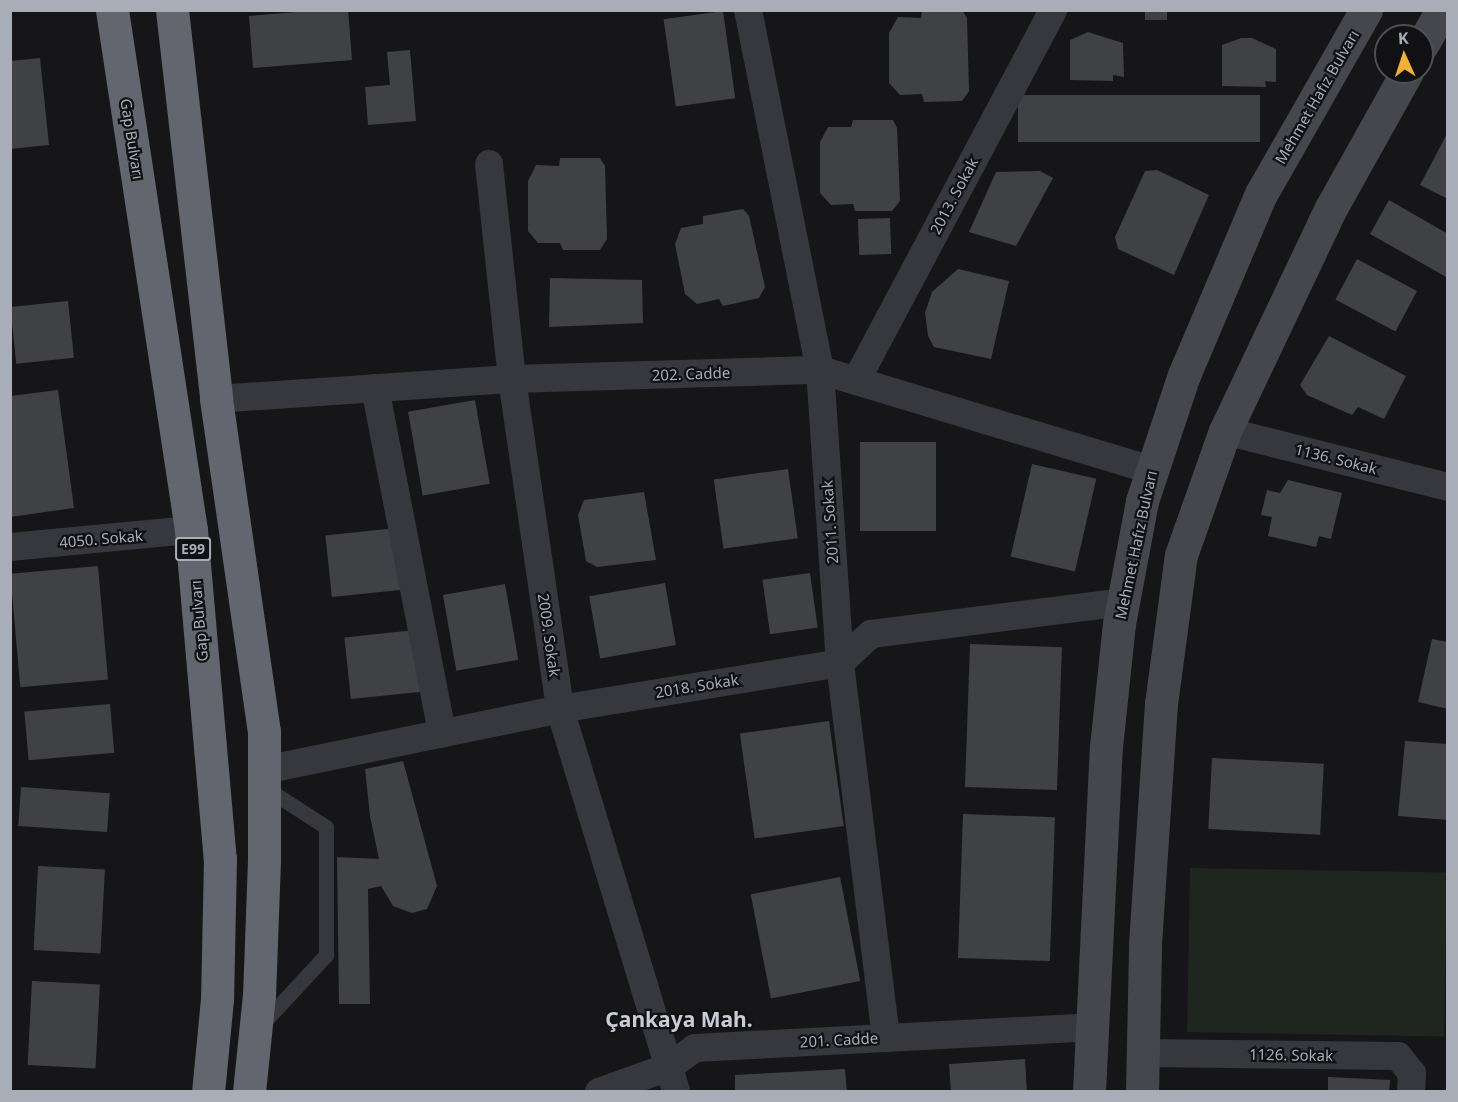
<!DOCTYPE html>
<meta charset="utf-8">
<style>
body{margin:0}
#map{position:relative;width:1458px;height:1102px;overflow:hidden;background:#161618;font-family:"Noto Sans",sans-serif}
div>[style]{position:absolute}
.green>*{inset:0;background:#1e261f;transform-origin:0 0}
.building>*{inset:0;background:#404145;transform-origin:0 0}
.lane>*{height:15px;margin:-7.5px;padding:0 7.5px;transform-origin:7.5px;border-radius:7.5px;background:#37383d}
.street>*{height:28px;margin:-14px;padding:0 14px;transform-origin:14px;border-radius:14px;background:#37383d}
.secondary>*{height:33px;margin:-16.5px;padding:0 16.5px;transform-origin:16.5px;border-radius:16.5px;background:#45474d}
.highway>*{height:33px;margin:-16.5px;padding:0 16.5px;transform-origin:16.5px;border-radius:16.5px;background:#63666e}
span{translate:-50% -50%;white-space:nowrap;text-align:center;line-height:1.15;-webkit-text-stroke:4.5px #111113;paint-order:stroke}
.shield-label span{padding:2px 4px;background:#111113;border:2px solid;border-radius:4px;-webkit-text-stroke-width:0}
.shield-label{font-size:14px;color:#a8adb8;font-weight:700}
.street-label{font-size:15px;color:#a8adb8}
.district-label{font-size:21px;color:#c9ccd4;font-weight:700}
.frame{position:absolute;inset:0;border:12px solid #a8adb8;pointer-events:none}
.north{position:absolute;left:1374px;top:24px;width:60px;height:60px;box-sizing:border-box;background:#111113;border:2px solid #4d4f55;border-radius:50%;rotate:357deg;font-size:16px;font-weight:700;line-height:24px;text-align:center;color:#a8adb8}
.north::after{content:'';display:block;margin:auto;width:21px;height:27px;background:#f2b134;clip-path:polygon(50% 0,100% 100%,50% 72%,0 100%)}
</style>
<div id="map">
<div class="green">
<div style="left:1190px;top:868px;width:257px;height:164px;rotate:1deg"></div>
</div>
<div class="building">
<div style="clip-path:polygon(321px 10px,348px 10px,352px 60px,253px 68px,249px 16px)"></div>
<div style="clip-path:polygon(922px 10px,962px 10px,967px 18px,969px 91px,962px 101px,924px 102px,922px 94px,900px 95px,889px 83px,889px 33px,898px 17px,921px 18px)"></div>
<div style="left:1145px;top:10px;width:22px;height:10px"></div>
<div style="left:723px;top:11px;width:88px;height:60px;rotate:82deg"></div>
<div style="clip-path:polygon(1088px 32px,1123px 43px,1124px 77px,1113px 75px,1113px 81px,1070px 80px,1070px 40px)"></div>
<div style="clip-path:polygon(1241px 38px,1252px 38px,1276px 49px,1276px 82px,1265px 81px,1266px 87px,1222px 86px,1222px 45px)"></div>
<div style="clip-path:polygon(410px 50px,416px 121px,368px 125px,365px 87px,390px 85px,387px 52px)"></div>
<div style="clip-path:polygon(40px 58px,49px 145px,10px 149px,10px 61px)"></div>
<div style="left:1018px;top:95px;width:242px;height:47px"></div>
<div style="clip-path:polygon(853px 120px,893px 120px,897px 128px,900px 201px,892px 211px,855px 211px,853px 204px,831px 205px,820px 193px,820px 142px,828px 127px,851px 127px)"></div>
<div style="clip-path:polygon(1448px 132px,1448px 199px,1420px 185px)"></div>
<div style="clip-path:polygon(560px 158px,600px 158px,605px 166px,607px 239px,600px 250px,563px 250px,560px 243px,538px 243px,528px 231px,528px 181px,536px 165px,559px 166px)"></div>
<div style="clip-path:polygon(1157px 170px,1209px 195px,1174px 275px,1118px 249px,1115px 237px,1145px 171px)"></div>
<div style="clip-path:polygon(1040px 171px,1053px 178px,1016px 246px,969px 232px,996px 172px)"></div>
<div style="clip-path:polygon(1389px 200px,1448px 234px,1448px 278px,1370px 234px)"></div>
<div style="clip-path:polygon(743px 209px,749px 216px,765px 287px,759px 298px,723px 306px,719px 299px,697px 304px,685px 294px,675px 244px,681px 228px,703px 224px,703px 216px)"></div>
<div style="left:890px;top:218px;width:36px;height:32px;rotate:88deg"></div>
<div style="left:1357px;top:259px;width:68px;height:46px;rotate:28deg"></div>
<div style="clip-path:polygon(958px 269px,1009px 281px,991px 359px,934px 347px,928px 336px,925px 313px,932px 292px)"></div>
<div style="clip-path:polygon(550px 278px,642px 280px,643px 323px,549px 327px)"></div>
<div style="left:68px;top:301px;width:57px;height:58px;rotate:84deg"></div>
<div style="clip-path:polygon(1329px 336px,1406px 376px,1384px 419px,1358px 407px,1352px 415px,1307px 395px,1300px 385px)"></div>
<div style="clip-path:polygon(58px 390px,74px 508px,10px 517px,10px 396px)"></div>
<div style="left:475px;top:400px;width:85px;height:68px;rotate:80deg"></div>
<div style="left:860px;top:442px;width:76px;height:89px"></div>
<div style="left:1032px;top:464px;width:66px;height:95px;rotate:13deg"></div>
<div style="left:788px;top:469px;width:70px;height:75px;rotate:82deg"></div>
<div style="clip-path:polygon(1288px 480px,1342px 493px,1331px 539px,1319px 536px,1316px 547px,1268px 536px,1272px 517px,1261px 515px,1267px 490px,1280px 493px)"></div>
<div style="clip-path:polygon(644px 492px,656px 560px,597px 567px,586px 561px,578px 515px,584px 500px)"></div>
<div style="left:396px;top:528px;width:62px;height:71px;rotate:84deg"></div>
<div style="left:98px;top:566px;width:114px;height:88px;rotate:85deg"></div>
<div style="left:810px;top:573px;width:55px;height:48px;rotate:82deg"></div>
<div style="left:665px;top:583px;width:63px;height:77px;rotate:80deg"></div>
<div style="left:505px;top:584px;width:77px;height:63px;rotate:80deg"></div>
<div style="left:415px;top:630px;width:62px;height:71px;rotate:84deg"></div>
<div style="clip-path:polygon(1432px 639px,1448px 642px,1448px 709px,1418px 702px)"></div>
<div style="left:970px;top:644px;width:92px;height:143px;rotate:2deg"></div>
<div style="left:110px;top:704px;width:49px;height:86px;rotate:85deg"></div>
<div style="left:829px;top:721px;width:106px;height:90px;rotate:82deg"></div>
<div style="clip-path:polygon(1405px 741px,1448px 744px,1448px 820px,1398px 816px)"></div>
<div style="left:1212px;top:758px;width:112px;height:71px;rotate:3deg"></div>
<div style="clip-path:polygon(403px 761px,437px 886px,427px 909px,412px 913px,393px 906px,381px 886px,368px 889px,370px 1004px,339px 1004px,337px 857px,379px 859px,370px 816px,365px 769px)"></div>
<div style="left:21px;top:787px;width:89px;height:39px;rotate:4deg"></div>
<div style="left:963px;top:814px;width:92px;height:144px;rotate:2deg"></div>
<div style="left:38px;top:866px;width:67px;height:84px;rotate:3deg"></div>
<div style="left:840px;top:877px;width:106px;height:91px;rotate:79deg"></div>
<div style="left:32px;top:981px;width:68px;height:84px;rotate:3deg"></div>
<div style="clip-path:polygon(1025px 1059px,1027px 1092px,951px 1092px,949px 1064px)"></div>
<div style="clip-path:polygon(845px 1069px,847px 1092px,735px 1092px,735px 1075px)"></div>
<div style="clip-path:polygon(1328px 1077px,1390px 1080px,1389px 1092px,1328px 1092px)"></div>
</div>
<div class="lane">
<div style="left:261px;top:1025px;width:96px;rotate:-47.1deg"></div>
<div style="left:326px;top:955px;width:128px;rotate:-90deg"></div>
<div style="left:326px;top:827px;width:74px;rotate:-147.2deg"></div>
</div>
<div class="street">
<div style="left:748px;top:10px;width:367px;rotate:78.7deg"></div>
<div style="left:820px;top:370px;width:294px;rotate:86.1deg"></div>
<div style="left:840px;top:663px;width:378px;rotate:83deg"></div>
<div style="left:489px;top:164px;width:216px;rotate:83.9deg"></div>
<div style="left:512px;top:379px;width:333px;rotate:81.7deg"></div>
<div style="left:560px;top:709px;width:400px;rotate:73.1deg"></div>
<div style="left:856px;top:381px;width:420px;rotate:-62deg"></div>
<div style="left:375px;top:388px;width:352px;rotate:79deg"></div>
<div style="left:216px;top:399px;width:297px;rotate:-3.9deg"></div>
<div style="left:512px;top:379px;width:308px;rotate:-1.7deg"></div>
<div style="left:820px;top:370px;width:346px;rotate:16.8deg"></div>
<div style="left:1225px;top:431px;width:230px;rotate:14.1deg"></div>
<div style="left:10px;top:547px;width:182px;rotate:-5.4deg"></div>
<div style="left:264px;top:770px;width:302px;rotate:-11.6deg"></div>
<div style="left:560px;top:709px;width:284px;rotate:-9.3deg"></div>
<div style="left:840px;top:663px;width:42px;rotate:-43.1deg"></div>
<div style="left:871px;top:634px;width:254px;rotate:-7.2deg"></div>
<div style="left:1144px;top:1053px;width:254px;rotate:0.7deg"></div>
<div style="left:1398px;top:1056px;width:22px;rotate:51deg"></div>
<div style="left:1412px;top:1073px;width:19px;rotate:93deg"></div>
<div style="left:599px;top:1092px;width:74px;rotate:-19.7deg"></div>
<div style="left:669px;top:1067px;width:32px;rotate:-36deg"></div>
<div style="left:695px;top:1048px;width:396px;rotate:-3deg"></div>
</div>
<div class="secondary">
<div style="left:1422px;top:45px;width:40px;rotate:-60.3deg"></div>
<div style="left:1089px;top:1092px;width:345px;rotate:-87.2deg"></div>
<div style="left:1106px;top:747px;width:124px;rotate:-84deg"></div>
<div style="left:1119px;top:624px;width:125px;rotate:-79.4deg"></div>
<div style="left:1142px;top:501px;width:133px;rotate:-71.6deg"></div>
<div style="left:1184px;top:375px;width:197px;rotate:-67deg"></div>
<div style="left:1261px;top:194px;width:212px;rotate:-60.3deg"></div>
<div style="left:1142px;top:1092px;width:148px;rotate:-88.8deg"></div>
<div style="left:1145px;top:944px;width:241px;rotate:-86.2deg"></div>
<div style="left:1161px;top:704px;width:150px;rotate:-82.4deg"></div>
<div style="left:1181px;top:555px;width:132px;rotate:-70.5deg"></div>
<div style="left:1225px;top:431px;width:247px;rotate:-64.6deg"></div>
<div style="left:1331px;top:208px;width:156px;rotate:-60.8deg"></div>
</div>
<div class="highway">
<div style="left:112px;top:10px;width:526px;rotate:81.36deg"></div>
<div style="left:191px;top:530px;width:330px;rotate:85deg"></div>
<div style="left:220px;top:859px;width:140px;rotate:91.2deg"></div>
<div style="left:217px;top:999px;width:93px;rotate:95.5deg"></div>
<div style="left:172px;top:10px;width:391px;rotate:83.5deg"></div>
<div style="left:216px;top:399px;width:335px;rotate:81.8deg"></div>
<div style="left:264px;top:731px;width:129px;rotate:90deg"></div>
<div style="left:264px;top:860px;width:135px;rotate:92.1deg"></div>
<div style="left:259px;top:995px;width:98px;rotate:95.9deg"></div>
</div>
<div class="shield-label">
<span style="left:193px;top:549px">E99</span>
</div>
<div class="street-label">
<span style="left:1317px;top:97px;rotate:-60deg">Mehmet Hafız Bulvarı</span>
<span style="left:132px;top:139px;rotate:81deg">Gap Bulvarı</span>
<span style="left:954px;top:196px;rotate:-62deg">2013. Sokak</span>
<span style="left:691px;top:374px;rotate:-2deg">202. Cadde</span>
<span style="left:1336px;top:459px;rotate:14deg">1136. Sokak</span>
<span style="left:830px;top:522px;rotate:-94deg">2011. Sokak</span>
<span style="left:101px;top:539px;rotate:-5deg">4050. Sokak</span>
<span style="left:1136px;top:545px;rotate:-78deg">Mehmet Hafız Bulvarı</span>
<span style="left:199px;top:621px;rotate:-95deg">Gap Bulvarı</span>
<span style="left:549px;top:635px;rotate:82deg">2009. Sokak</span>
<span style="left:697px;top:686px;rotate:-9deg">2018. Sokak</span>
<span style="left:839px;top:1040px;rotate:-3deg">201. Cadde</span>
<span style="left:1291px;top:1055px;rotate:1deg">1126. Sokak</span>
</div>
<div class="district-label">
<span style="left:679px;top:1019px">Çankaya Mah.</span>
</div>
<div class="frame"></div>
<div class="north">K</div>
</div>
